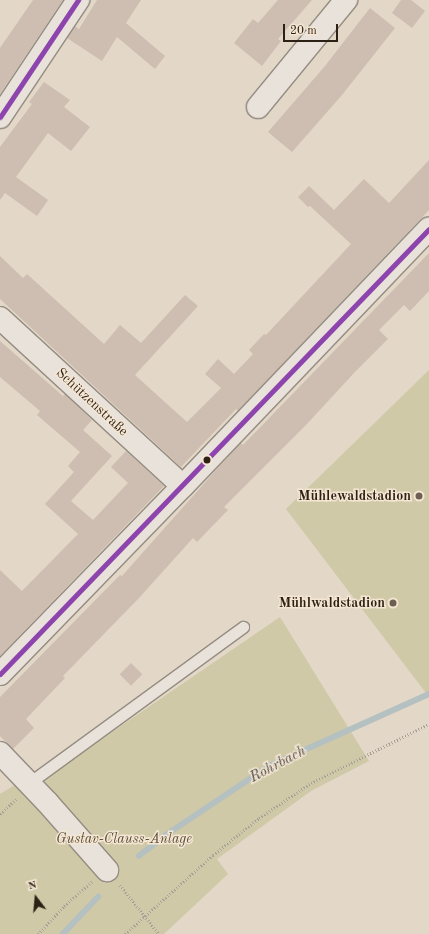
<!DOCTYPE html>
<meta charset="utf-8">
<style>
body{margin:0}
#map{position:relative;width:429px;height:934px;overflow:hidden;background:#e3d7c7;font-family:"Old Standard TT",serif}
div>[style]{position:absolute}
.green>*{inset:0;background:#d0c9a7}
.stream>*{height:5.5px;margin:-2.75px;padding:0 2.75px;transform-origin:2.75px;border-radius:2.75px;background:#b4c1c0}
.building>*{inset:0;background:#cebeb1;transform-origin:0 0}
.path>*{height:2.5px;margin-top:-1.25px;transform-origin:0;background:repeating-linear-gradient(90deg,#a6a098 0 1px,transparent 0 3px)}
.roads{filter:drop-shadow(1px 0 #948c81) drop-shadow(-1px 0 #948c81) drop-shadow(0 1px #948c81) drop-shadow(0 -1px #948c81)}
.service>*{height:11px;margin:-5.5px;padding:0 5.5px;transform-origin:5.5px;border-radius:5.5px;background:#e8e2db}
.minor>*{height:22px;margin:-11px;padding:0 11px;transform-origin:11px;border-radius:11px;background:#e8e2db}
.bus-1>*{height:5px;margin:-2.5px;padding:0 2.5px;transform-origin:2.5px;border-radius:2.5px;background:#8e44ad}
.dots>*{width:11px;height:11px;translate:-50% -50%;box-sizing:border-box;border:2px solid #f4e6d3;border-radius:50%}
span{translate:-50% -50%;white-space:nowrap;text-align:center;line-height:1.15;-webkit-text-stroke:3px #f4e6d3;paint-order:stroke}
.street-label{font-size:14px;color:#2d2014}
.poi-label{font-size:14px;color:#2d2014;font-weight:700}
.right{translate:-100% -50%;text-align:right}
.park-label{font-size:14px;color:#594f38;font-style:italic}
.water-label{font-size:15px;color:#504d47;font-style:italic}
.north{position:absolute;left:16px;top:878px;width:40px;height:40px;-webkit-text-stroke:3px #f4e6d3;paint-order:stroke;rotate:344deg;font-size:11px;font-weight:700;line-height:16px;text-align:center;color:#2d2014}
.north::after{content:'';display:block;margin:auto;width:14px;height:18px;background:#2d2014;clip-path:polygon(50% 0,100% 100%,50% 72%,0 100%)}
.scale{position:absolute;left:283px;top:24px;width:55px;height:18px;box-sizing:border-box;border:2px solid #2d2014;border-top:0;padding-left:5px;font-size:12px;line-height:14px;white-space:nowrap;color:#2d2014;-webkit-text-stroke:3px #f4e6d3;paint-order:stroke}
</style>
<div id="map">
<div class="green">
<div style="clip-path:polygon(429px 370px,429px 697px,286px 509px)"></div>
<div style="clip-path:polygon(280px 617px,369px 761px,311px 791px,217px 859px,228px 874px,164px 934px,0 934px,0 794px,23px 780px,30px 788px)"></div>
</div>
<div class="stream">
<div style="left:139px;top:856px;width:31px;rotate:-38deg"></div>
<div style="left:163px;top:837px;width:128px;rotate:-33.8deg"></div>
<div style="left:269px;top:766px;width:175px;rotate:-24.2deg"></div>
<div style="left:63px;top:934px;width:51px;rotate:-46.6deg"></div>
</div>
<div class="building">
<div style="clip-path:polygon(33px 0,63px 0,0 94px,0 48px)"></div>
<div style="clip-path:polygon(97px 0,141px 0,126px 23px,165px 56px,155px 69px,117px 37px,102px 61px,67px 38px,75px 26px,79px 29px)"></div>
<div style="clip-path:polygon(278px 0,312px 0,278px 39px,281px 41px,262px 66px,234px 43px,253px 19px,258px 23px)"></div>
<div style="clip-path:polygon(401px 0,411px 0,425px 11px,412px 28px,392px 13px)"></div>
<div style="clip-path:polygon(370px 8px,395px 28px,342px 95px,292px 152px,268px 132px,325px 66px)"></div>
<div style="clip-path:polygon(44px 82px,70px 100px,64px 107px,90px 127px,71px 151px,48px 133px,16px 177px,48px 200px,37px 216px,5px 193px,0 200px,0 147px,32px 104px,29px 102px)"></div>
<div style="clip-path:polygon(429px 160px,429px 210px,238px 411px,236px 409px,181px 467px,0 299px,0 256px,23px 278px,27px 274px,104px 344px,120px 325px,141px 343px,185px 295px,198px 306px,135px 375px,187px 422px,221px 388px,205px 374px,218px 359px,234px 374px,253px 354px,249px 350px,264px 334px,266px 335px,351px 244px,310px 206px,308px 207px,298px 197px,309px 186px,334px 210px,364px 179px,389px 203px)"></div>
<div style="clip-path:polygon(429px 253px,429px 291px,410px 311px,404px 305px,379px 330px,388px 339px,354px 373px,306px 425px,224px 507px,228px 510px,197px 542px,193px 538px,139px 598px,63px 676px,65px 678px,26px 719px,34px 728px,13px 749px,0 736px,0 697px,120px 575px,122px 576px,224px 461px,241px 443px,243px 445px)"></div>
<div style="clip-path:polygon(0 341px,63px 396px,65px 394px,92px 420px,83px 430px,112px 456px,71px 501px,93px 520px,128px 483px,111px 467px,126px 451px,164px 486px,0 656px,0 570px,22px 591px,78px 534px,45px 504px,74px 472px,68px 466px,80px 452px,37px 415px,40px 411px,0 377px)"></div>
<div style="left:131px;top:663px;width:16px;height:16px;rotate:45deg"></div>
</div>
<div class="path">
<div style="left:0;top:814px;width:22px;rotate:-43deg"></div>
<div style="left:120px;top:885px;width:63px;rotate:51.5deg"></div>
<div style="left:38px;top:934px;width:38px;rotate:-47deg"></div>
<div style="left:64px;top:906px;width:37px;rotate:-41deg"></div>
<div style="left:125px;top:934px;width:118px;rotate:-41.9deg"></div>
<div style="left:213px;top:855px;width:59px;rotate:-38.8deg"></div>
<div style="left:259px;top:818px;width:63px;rotate:-33.9deg"></div>
<div style="left:311px;top:783px;width:132px;rotate:-26.6deg"></div>
</div>
<div class="roads">
<div class="service">
<div style="left:29px;top:783px;width:265px;rotate:-36.1deg"></div>
</div>
<div class="minor">
<div style="left:258px;top:107px;width:139px;rotate:-50.6deg"></div>
<div style="left:0;top:117px;width:141px;rotate:-56.3deg"></div>
<div style="left:0;top:318px;width:248px;rotate:42.6deg"></div>
<div style="left:0;top:674px;width:262px;rotate:-45.8deg"></div>
<div style="left:183px;top:486px;width:356px;rotate:-46.3deg"></div>
<div style="left:0;top:753px;width:68px;rotate:46.2deg"></div>
<div style="left:47px;top:802px;width:91px;rotate:48.6deg"></div>
</div>
</div>
<div class="bus-1">
<div style="left:0;top:117px;width:141px;rotate:-56.3deg"></div>
<div style="left:0;top:674px;width:618px;rotate:-46.05deg"></div>
</div>
<div class="dots">
<div style="left:207px;top:460px;background:#2d2014"></div>
<div style="left:419px;top:496px;background:#6d6053"></div>
<div style="left:393px;top:603px;background:#6d6053"></div>
</div>
<div class="street-label">
<span style="left:92px;top:402px;rotate:43deg">Schützenstraße</span>
</div>
<div class="poi-label">
<span class="right" style="left:411px;top:496px">Mühlewaldstadion</span>
<span class="right" style="left:385px;top:603px">Mühlwaldstadion</span>
</div>
<div class="park-label">
<span style="left:124px;top:839px">Gustav-Clauss-Anlage</span>
</div>
<div class="water-label">
<span style="left:278px;top:765px;rotate:-28deg">Rohrbach</span>
</div>
<div class="north">N</div>
<div class="scale">20 m</div>
</div>
